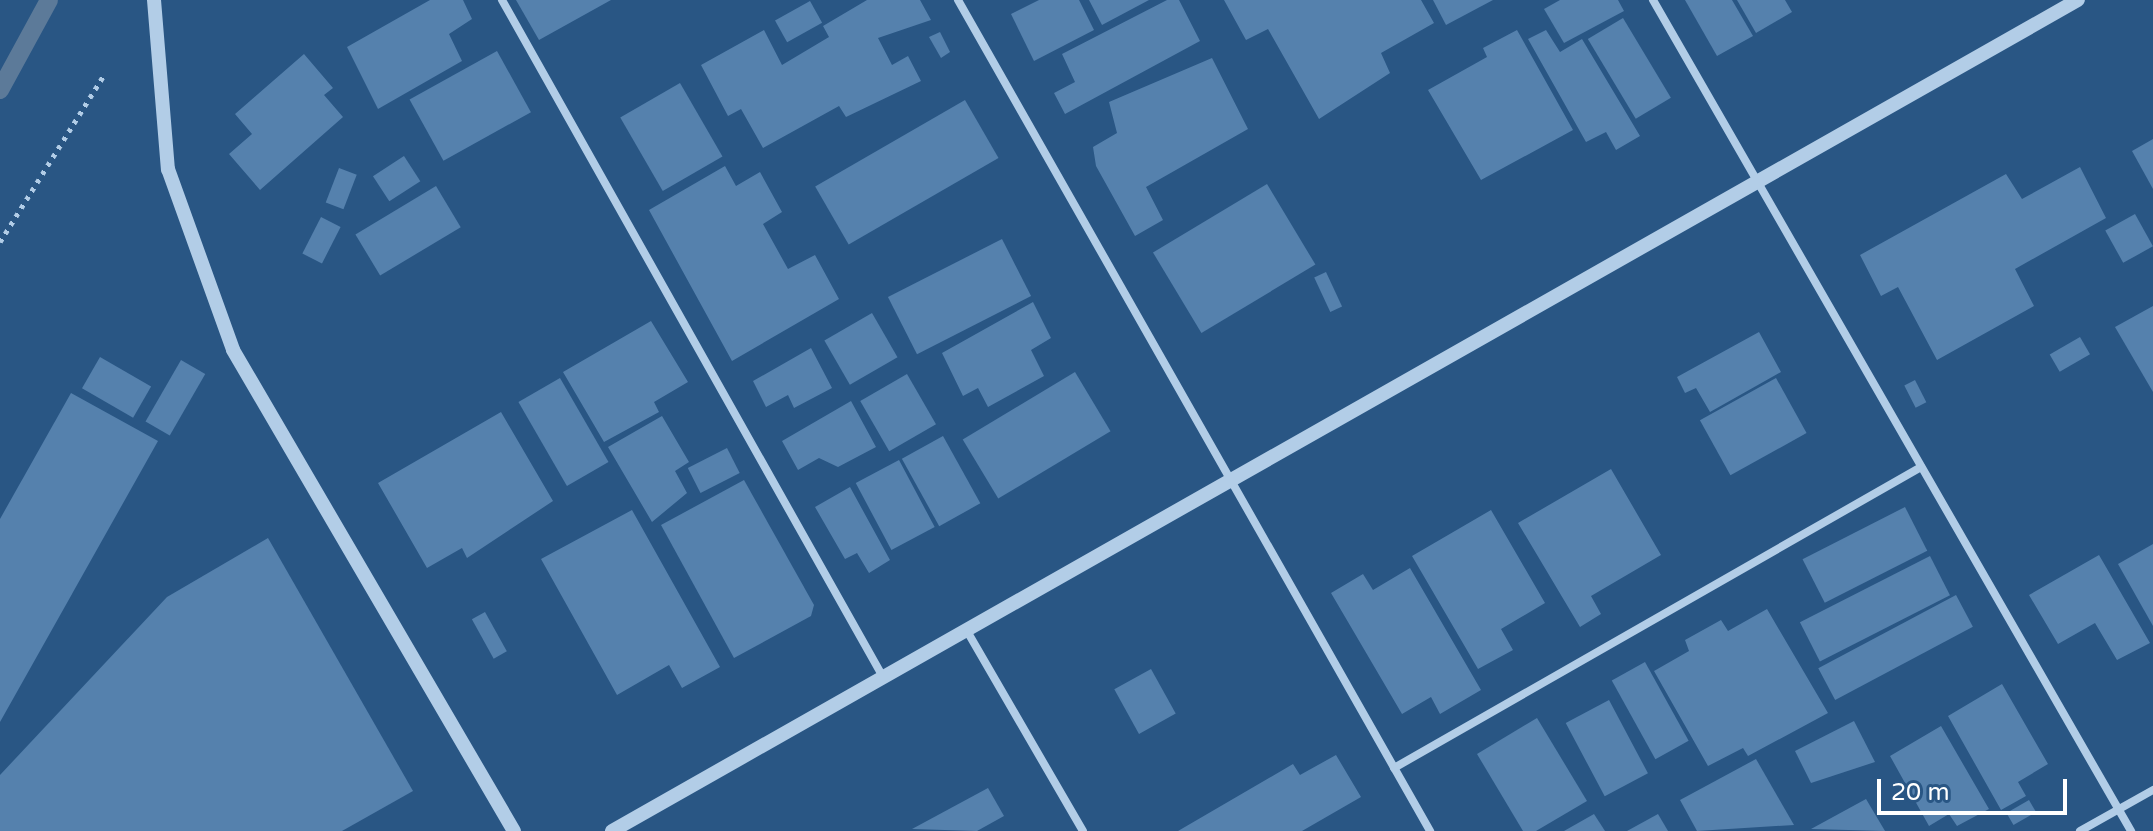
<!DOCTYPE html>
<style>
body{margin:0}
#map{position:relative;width:2153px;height:831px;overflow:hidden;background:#295684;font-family:"Varela Round",sans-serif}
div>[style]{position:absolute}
.stream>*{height:18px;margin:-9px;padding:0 9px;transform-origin:9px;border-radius:9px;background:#5c7a99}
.building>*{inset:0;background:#5581ad;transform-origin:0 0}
.path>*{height:5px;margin-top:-2.5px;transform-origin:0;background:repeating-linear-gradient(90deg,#b2cde7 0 4px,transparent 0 10px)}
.minor>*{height:8px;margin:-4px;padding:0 4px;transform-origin:4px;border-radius:4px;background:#b2cde7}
.tertiary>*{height:14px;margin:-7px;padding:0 7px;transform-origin:7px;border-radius:7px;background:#b2cde7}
span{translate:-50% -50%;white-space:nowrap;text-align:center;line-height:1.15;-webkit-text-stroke:8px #295684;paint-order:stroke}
.scale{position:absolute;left:1877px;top:779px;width:190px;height:36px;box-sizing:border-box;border:4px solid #fff;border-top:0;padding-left:10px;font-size:24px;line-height:28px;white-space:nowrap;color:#fff;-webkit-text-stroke:6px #295684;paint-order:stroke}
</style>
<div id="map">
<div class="stream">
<div style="left:0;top:90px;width:102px;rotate:-61.4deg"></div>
</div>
<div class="building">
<div style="clip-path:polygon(430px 0,463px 0,472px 19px,449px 34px,462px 61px,378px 109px,347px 47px)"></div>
<div style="clip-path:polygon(516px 0,611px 0,539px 40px)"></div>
<div style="clip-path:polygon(867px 0,920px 0,931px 20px,878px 38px,892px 65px,908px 56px,921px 81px,846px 117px,839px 106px,763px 148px,741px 109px,728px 116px,701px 65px,764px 30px,782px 65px,829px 37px,823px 26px)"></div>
<div style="clip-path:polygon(1039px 0,1079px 0,1094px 30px,1034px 61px,1011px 14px)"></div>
<div style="clip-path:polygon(1089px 0,1149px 0,1102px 25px)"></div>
<div style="clip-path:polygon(1167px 0,1179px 0,1200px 41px,1065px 114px,1054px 93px,1075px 82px,1062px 54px)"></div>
<div style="clip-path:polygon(1224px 0,1421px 0,1434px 23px,1381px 53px,1390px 73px,1319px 119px,1268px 29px,1246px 40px)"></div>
<div style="clip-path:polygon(1433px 0,1493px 0,1446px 25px)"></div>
<div style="clip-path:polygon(1560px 0,1618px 0,1624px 11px,1564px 43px,1544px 9px)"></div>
<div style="clip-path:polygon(1685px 0,1732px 0,1753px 36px,1717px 56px)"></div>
<div style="clip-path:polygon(1737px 0,1785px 0,1792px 12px,1756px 33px)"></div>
<div style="left:810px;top:1px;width:25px;height:40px;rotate:61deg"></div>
<div style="left:1623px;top:18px;width:93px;height:41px;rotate:59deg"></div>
<div style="clip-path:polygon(1517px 30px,1573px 130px,1481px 180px,1428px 90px,1487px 57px,1483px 48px)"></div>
<div style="clip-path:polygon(1546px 30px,1560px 52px,1582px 39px,1640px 136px,1616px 150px,1606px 132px,1586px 142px,1528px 39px)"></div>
<div style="clip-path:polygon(940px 32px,950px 52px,941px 58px,929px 37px)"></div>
<div style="left:497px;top:51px;width:70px;height:100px;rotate:61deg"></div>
<div style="clip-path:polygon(304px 54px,333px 88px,324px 95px,343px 117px,260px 190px,229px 154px,252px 134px,235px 114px)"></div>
<div style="clip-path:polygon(1212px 58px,1248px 129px,1146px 187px,1163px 220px,1135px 236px,1096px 166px,1093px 147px,1117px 133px,1109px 102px)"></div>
<div style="left:680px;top:83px;width:85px;height:69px;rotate:60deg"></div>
<div style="left:965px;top:100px;width:67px;height:173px;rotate:60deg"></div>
<div style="clip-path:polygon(2153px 139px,2153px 189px,2132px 151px)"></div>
<div style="left:404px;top:156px;width:30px;height:37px;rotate:57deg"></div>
<div style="clip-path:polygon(725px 166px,736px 186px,760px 172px,782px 212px,763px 224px,788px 269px,815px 255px,839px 299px,732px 361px,649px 210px)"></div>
<div style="clip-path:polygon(2080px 167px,2106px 218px,2015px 269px,2034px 306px,1937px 360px,1898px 287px,1881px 296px,1860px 255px,2006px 174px,2022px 199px)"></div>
<div style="left:339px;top:168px;width:19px;height:37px;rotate:21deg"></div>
<div style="left:1267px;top:184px;width:94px;height:133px;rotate:59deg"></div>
<div style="left:436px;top:186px;width:48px;height:94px;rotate:59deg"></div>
<div style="left:2135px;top:214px;width:37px;height:34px;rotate:61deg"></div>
<div style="left:321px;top:217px;width:22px;height:41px;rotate:27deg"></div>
<div style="left:1002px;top:239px;width:64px;height:128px;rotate:63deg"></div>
<div style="left:1326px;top:272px;width:38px;height:13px;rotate:65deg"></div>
<div style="clip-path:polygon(1033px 302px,1051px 338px,1031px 350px,1044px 376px,988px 407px,978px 388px,963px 396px,942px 353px)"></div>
<div style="clip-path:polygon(2153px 306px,2153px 392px,2115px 327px)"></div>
<div style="left:872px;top:313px;width:51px;height:55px;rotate:60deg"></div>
<div style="clip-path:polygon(651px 321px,688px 382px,654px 402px,659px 412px,604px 442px,563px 372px)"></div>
<div style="clip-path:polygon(1759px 332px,1781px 372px,1710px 412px,1696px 388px,1685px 393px,1677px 377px)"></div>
<div style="left:2080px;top:337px;width:20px;height:35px;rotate:60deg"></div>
<div style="clip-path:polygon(811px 348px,832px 388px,794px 408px,788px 395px,766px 407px,753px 381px)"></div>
<div style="left:100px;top:357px;width:59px;height:36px;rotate:30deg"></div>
<div style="left:181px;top:360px;width:28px;height:71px;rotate:30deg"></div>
<div style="left:1075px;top:372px;width:69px;height:131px;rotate:59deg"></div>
<div style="left:907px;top:374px;width:58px;height:54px;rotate:60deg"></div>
<div style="left:560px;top:378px;width:97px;height:48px;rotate:60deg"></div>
<div style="left:1776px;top:378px;width:63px;height:87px;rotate:61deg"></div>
<div style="left:1915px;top:380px;width:25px;height:12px;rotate:63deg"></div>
<div style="clip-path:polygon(71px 393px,158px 441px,0 722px,0 519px)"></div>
<div style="clip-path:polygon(851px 401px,876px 447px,838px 467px,819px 458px,798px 470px,782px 441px)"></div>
<div style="clip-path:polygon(501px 412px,553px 501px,467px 558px,462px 548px,427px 568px,378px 483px)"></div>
<div style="clip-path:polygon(662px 416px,689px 462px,675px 471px,687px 493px,652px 522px,608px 447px)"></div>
<div style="left:943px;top:436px;width:77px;height:47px;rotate:61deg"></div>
<div style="left:727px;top:448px;width:28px;height:44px;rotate:63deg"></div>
<div style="left:899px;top:460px;width:76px;height:49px;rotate:62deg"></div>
<div style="clip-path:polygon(1611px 469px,1661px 555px,1591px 596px,1601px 614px,1580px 627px,1518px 523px)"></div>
<div style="clip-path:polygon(744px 480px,814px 605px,811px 616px,734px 658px,661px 525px)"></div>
<div style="clip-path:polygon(850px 487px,890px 560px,869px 573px,857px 553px,845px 559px,815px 507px)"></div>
<div style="left:1905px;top:507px;width:49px;height:115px;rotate:63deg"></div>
<div style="clip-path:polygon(632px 510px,720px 667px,682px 688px,669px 665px,617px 695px,541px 559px)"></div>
<div style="clip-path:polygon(1491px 510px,1545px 603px,1501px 629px,1513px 650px,1478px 669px,1412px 556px)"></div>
<div style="clip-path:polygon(268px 538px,413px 791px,342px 831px,0 831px,0 775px,167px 597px)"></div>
<div style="clip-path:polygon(2153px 544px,2153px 626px,2118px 564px)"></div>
<div style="clip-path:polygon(2099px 555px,2150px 643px,2117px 660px,2095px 623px,2058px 644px,2029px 595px)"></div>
<div style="left:1930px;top:556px;width:44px;height:146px;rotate:63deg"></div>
<div style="clip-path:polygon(1410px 568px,1481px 690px,1440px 714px,1431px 697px,1402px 714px,1331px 593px,1363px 574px,1373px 590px)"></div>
<div style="left:1956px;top:595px;width:36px;height:156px;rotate:62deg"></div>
<div style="clip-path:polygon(1767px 609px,1828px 713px,1748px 756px,1743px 748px,1708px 766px,1654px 671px,1689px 651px,1685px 640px,1721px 620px,1728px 631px)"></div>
<div style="left:485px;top:612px;width:45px;height:15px;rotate:61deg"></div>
<div style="left:1645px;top:662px;width:90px;height:38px;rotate:61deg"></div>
<div style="left:1151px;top:669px;width:51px;height:42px;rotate:61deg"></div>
<div style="clip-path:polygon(2002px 684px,2048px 764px,2018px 782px,2026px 796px,2001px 810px,1948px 716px)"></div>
<div style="left:1609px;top:700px;width:83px;height:49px;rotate:62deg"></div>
<div style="clip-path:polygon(1537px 718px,1587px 801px,1536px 831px,1523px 831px,1477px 754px)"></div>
<div style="clip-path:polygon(1854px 721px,1875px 762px,1811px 783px,1795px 751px)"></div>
<div style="clip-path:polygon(1941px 726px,1989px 809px,1957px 826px,1949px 814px,1929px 826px,1890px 756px)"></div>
<div style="clip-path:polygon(1336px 755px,1361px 797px,1302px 831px,1178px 831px,1293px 764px,1300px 775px)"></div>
<div style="clip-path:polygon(1756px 759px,1794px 825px,1697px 831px,1680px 800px)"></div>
<div style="clip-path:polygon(988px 788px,1004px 816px,977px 831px,912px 829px)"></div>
<div style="clip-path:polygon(1866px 799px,1885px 831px,1811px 829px)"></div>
<div style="left:2029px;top:800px;width:14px;height:26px;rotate:60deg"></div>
<div style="clip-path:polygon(1594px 814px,1605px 831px,1564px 831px)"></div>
<div style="clip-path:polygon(1658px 814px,1668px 831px,1627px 831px)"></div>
</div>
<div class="path">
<div style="left:0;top:242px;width:199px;rotate:-58.1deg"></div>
</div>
<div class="minor">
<div style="left:502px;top:0;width:777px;rotate:60.63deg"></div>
<div style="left:958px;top:0;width:956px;rotate:60.4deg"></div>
<div style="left:1653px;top:0;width:959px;rotate:60.09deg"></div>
<div style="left:967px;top:631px;width:231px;rotate:59.9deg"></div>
<div style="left:1394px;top:768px;width:607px;rotate:-29.73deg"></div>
<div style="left:2080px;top:831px;width:84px;rotate:-29.3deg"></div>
</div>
<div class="tertiary">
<div style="left:154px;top:0;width:170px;rotate:85.3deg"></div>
<div style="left:168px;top:169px;width:192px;rotate:70.2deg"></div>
<div style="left:233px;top:350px;width:557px;rotate:59.71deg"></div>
<div style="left:612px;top:831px;width:1685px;rotate:-29.55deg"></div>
</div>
<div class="scale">20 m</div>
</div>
